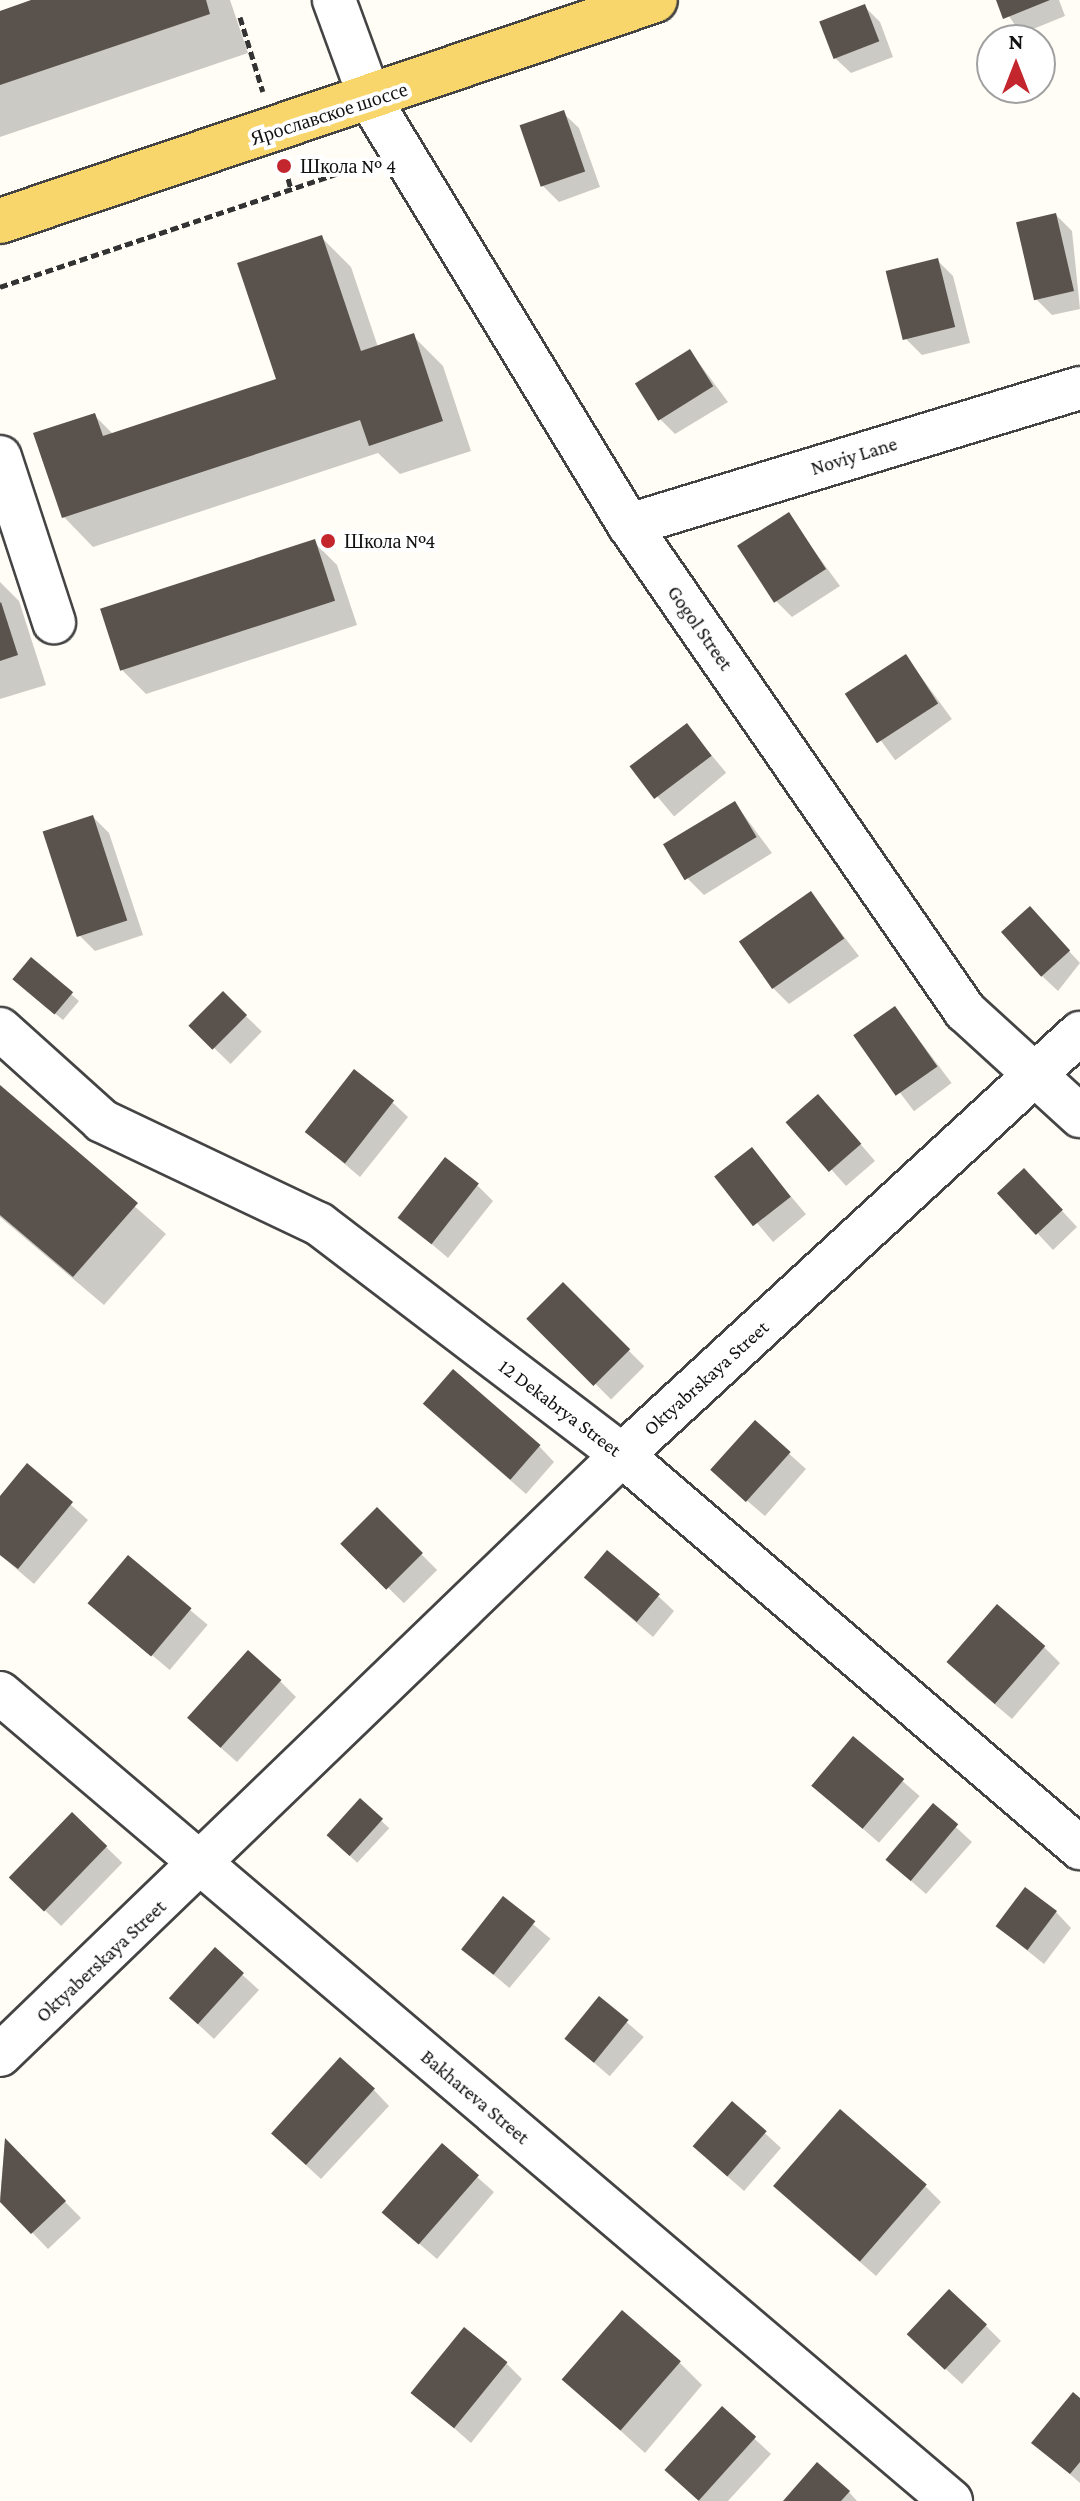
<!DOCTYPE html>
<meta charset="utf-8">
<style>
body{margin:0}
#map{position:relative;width:1080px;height:2501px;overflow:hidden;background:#fffdf5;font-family:"Crimson Pro",serif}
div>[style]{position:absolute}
.shadow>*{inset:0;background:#0003;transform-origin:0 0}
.building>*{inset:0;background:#5a524d;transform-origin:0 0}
.path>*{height:5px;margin-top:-2.5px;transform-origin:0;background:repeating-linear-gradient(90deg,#333 0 8px,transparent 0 12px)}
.roads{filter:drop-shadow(2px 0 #444) drop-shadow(-2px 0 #444) drop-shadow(0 2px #444) drop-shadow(0 -2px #444)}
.minor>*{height:42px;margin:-21px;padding:0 21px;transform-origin:21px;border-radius:21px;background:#fff}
.major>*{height:44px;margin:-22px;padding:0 22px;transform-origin:22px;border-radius:22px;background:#f9d66b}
.dots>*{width:22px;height:22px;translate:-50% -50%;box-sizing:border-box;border:4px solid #fff;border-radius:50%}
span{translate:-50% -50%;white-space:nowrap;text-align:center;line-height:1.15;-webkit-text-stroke:8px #fff;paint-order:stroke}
.street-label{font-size:20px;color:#111}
.poi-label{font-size:20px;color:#111}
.left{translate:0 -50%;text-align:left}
.north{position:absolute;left:976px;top:24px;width:80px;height:80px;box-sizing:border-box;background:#fff;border:2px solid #a0a0a0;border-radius:50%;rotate:0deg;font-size:22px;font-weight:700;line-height:32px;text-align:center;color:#111}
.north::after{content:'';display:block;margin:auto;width:28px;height:36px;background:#c4262e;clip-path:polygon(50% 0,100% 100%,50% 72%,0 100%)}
</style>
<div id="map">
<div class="shadow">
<div style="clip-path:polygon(38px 0,230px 0,248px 53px,0 137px,0 13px)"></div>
<div style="clip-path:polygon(998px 0,1059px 0,1065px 16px,1021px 34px)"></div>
<div style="clip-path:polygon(864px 6px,880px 22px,893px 57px,851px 73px,835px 58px)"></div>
<div style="clip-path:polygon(563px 113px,579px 128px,600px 187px,559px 202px,543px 186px)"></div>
<div style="clip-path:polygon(1056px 215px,1072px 231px,1080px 309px,1052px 315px,1036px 299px)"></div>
<div style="clip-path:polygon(321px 237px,351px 267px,378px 347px,413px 336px,443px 366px,471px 451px,400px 474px,378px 453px,93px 547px,64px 517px,94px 415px,114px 435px,278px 380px)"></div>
<div style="clip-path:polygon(937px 260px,953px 276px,970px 343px,922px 355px,906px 339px)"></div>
<div style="clip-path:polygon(690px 351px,728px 402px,675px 434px,659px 418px)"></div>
<div style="clip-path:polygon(788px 515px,840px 586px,792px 617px,776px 601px)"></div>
<div style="clip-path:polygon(314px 542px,337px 565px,357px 625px,146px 694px,122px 670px,103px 611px)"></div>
<div style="clip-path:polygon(0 582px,19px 601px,46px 685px,0 699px)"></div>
<div style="left:906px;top:656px;width:78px;height:70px;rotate:54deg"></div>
<div style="left:687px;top:726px;width:61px;height:68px;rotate:50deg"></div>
<div style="clip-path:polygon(735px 803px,772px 853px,704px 895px,688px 879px)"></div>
<div style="clip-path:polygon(93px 817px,109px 833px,143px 935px,95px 951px,79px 935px)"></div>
<div style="clip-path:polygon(811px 894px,859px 956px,789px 1004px,773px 988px)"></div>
<div style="clip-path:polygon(1045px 925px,1080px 963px,1058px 991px,1042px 976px)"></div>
<div style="clip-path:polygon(31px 960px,79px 1001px,63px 1020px,23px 987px)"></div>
<div style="left:223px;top:994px;width:54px;height:45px;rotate:44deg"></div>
<div style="left:895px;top:1008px;width:94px;height:47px;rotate:53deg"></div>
<div style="clip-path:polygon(0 1088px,166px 1234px,104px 1305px,0 1217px)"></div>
<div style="clip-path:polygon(392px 1102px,408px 1117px,360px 1177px,307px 1132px)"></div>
<div style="clip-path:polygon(834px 1113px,875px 1161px,846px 1186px,789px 1122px)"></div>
<div style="left:752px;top:1150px;width:84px;height:43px;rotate:50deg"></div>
<div style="clip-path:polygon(477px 1185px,493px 1201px,448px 1258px,400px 1217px)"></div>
<div style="clip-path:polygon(1040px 1187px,1077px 1227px,1053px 1250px,1000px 1193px)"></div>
<div style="left:563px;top:1285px;width:115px;height:47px;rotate:45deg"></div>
<div style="clip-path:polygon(441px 1420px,539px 1446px,554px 1462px,526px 1494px)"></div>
<div style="clip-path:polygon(755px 1423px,806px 1469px,765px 1516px,730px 1486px)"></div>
<div style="clip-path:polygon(27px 1466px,88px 1520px,34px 1584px,0 1555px,0 1499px)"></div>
<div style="left:377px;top:1510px;width:85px;height:47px;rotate:45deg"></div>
<div style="left:128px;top:1558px;width:104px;height:59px;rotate:40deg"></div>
<div style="clip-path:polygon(602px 1593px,658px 1596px,674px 1611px,653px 1637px)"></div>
<div style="clip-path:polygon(1044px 1647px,1060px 1663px,1012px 1719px,965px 1679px)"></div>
<div style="clip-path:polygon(280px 1681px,296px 1697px,237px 1762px,205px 1734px)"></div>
<div style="left:854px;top:1739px;width:87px;height:62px;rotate:41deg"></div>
<div style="left:360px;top:1801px;width:40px;height:47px;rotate:43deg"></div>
<div style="clip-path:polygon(933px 1806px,972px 1842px,926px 1894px,902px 1873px)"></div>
<div style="left:72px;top:1814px;width:70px;height:88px;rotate:44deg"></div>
<div style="left:503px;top:1899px;width:62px;height:64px;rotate:40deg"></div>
<div style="clip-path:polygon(1056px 1912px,1071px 1928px,1044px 1964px,998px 1927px)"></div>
<div style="clip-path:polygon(215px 1950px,259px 1990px,214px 2039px,187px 2014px)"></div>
<div style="left:600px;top:1999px;width:58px;height:52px;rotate:41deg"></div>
<div style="clip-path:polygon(374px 2090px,389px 2106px,321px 2179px,287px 2148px)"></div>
<div style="clip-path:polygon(733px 2104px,781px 2148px,744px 2191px,711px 2162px)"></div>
<div style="clip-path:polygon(5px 2141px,81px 2218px,48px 2249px,0 2199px)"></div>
<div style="clip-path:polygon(442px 2146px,494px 2192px,437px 2259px,401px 2228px)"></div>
<div style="clip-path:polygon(925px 2186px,941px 2202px,876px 2276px,791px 2202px)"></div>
<div style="clip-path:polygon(985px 2325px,1001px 2341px,962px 2384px,926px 2351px)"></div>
<div style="clip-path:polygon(679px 2362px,702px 2385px,645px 2453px,565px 2380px)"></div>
<div style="clip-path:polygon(507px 2364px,522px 2379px,471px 2443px,413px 2392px)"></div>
<div style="clip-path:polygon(1080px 2400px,1080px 2483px,1034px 2443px)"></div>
<div style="clip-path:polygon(722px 2409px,771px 2454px,728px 2501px,699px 2501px,682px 2485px)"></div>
<div style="clip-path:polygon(849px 2492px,857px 2501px,785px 2501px)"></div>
</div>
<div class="building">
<div style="clip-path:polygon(31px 0,206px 0,210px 14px,0 85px,0 11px)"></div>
<div style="clip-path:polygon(996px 0,1050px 0,1003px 19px)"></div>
<div style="left:865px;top:4px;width:40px;height:49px;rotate:69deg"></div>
<div style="left:564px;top:110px;width:65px;height:47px;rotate:71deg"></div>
<div style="left:1056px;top:213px;width:80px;height:41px;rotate:77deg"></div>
<div style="clip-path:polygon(322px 235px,361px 351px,414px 333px,443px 421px,369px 446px,360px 420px,62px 518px,33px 433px,95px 413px,103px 436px,276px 379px,237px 263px)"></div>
<div style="left:938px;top:258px;width:71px;height:54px;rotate:76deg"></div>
<div style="left:690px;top:349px;width:44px;height:65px;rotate:58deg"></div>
<div style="left:789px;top:512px;width:68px;height:62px;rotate:57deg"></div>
<div style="left:315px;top:539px;width:65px;height:226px;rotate:72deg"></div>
<div style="clip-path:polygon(1px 602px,18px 655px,0 661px,0 603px)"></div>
<div style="left:906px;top:654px;width:59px;height:73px;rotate:57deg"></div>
<div style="left:687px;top:723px;width:41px;height:72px;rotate:53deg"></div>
<div style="left:735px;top:801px;width:42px;height:84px;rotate:59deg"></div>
<div style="left:93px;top:815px;width:111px;height:53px;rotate:72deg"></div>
<div style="left:811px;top:891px;width:58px;height:88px;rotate:55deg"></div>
<div style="left:1030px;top:906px;width:60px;height:39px;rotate:48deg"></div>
<div style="left:31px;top:957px;width:55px;height:29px;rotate:40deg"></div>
<div style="left:223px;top:991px;width:34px;height:49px;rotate:45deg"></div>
<div style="left:895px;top:1006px;width:74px;height:51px;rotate:55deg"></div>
<div style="left:354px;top:1069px;width:51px;height:80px;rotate:38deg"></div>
<div style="clip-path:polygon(0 1085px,138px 1203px,73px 1277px,0 1215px)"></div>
<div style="left:818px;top:1094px;width:66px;height:43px;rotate:49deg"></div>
<div style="left:752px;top:1147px;width:63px;height:48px;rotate:52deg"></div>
<div style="left:445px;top:1157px;width:43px;height:77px;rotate:38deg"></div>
<div style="left:1024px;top:1168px;width:57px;height:37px;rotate:47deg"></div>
<div style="left:563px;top:1282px;width:95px;height:52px;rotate:45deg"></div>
<div style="left:453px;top:1369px;width:116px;height:46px;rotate:41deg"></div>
<div style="left:755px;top:1420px;width:48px;height:67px;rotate:42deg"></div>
<div style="clip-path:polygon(27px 1463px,73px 1502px,18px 1569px,0 1555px,0 1496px)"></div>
<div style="left:377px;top:1507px;width:65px;height:52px;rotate:45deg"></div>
<div style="left:607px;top:1550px;width:69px;height:36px;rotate:40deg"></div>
<div style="left:128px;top:1555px;width:83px;height:63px;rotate:40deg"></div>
<div style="left:997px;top:1604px;width:64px;height:77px;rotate:41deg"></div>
<div style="left:248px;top:1650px;width:45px;height:91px;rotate:42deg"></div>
<div style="left:853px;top:1736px;width:67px;height:65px;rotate:40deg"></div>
<div style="left:360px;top:1798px;width:31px;height:50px;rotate:42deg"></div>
<div style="left:933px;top:1803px;width:33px;height:74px;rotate:40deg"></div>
<div style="left:72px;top:1812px;width:49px;height:91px;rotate:44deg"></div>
<div style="left:1025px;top:1887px;width:40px;height:49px;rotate:37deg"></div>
<div style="left:503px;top:1896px;width:41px;height:68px;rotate:38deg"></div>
<div style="left:215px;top:1947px;width:39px;height:69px;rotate:42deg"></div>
<div style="left:599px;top:1996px;width:38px;height:55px;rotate:39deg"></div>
<div style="left:340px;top:2057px;width:47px;height:103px;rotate:42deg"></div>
<div style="left:732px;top:2101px;width:46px;height:60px;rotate:41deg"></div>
<div style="left:840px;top:2109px;width:115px;height:102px;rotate:41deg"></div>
<div style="clip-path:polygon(5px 2138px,66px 2201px,31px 2234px,0 2202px)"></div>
<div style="left:442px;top:2143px;width:49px;height:92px;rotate:41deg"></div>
<div style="left:949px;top:2289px;width:52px;height:62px;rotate:43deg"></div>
<div style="left:622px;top:2310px;width:78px;height:92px;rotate:41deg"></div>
<div style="left:464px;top:2327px;width:56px;height:85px;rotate:39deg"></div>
<div style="clip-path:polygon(1073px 2392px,1080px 2398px,1080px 2462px,1070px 2474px,1031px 2443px)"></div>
<div style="left:722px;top:2406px;width:46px;height:86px;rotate:42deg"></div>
<div style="clip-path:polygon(817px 2462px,850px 2491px,841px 2501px,783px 2501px)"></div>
</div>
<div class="path">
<div style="left:240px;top:17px;width:78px;rotate:73deg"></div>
<div style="left:285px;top:167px;width:23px;rotate:75deg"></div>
<div style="left:0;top:287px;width:383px;rotate:-18.6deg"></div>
</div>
<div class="roads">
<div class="minor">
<div style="left:334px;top:0;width:108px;rotate:69.9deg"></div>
<div style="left:371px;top:101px;width:496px;rotate:58.7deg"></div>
<div style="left:629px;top:525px;width:591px;rotate:55.34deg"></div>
<div style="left:965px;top:1011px;width:156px;rotate:42.4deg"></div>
<div style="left:0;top:457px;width:174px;rotate:71.9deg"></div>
<div style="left:629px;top:525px;width:471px;rotate:-16.9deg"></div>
<div style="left:0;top:1029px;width:137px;rotate:42deg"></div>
<div style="left:102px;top:1121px;width:240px;rotate:25.4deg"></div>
<div style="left:319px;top:1224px;width:381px;rotate:37.3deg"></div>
<div style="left:622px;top:1455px;width:604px;rotate:40.63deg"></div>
<div style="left:0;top:1693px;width:1248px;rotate:40.35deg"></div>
<div style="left:0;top:2055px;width:864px;rotate:-43.97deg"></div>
<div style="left:622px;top:1455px;width:623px;rotate:-42.66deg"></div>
</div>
<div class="major">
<div style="left:0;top:221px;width:691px;rotate:-18.64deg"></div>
</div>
</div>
<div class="dots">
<div style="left:284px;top:166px;background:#c4262e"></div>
<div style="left:328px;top:541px;background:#c4262e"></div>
</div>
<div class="street-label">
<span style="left:329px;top:114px;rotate:-18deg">Ярославское шоссе</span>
<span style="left:854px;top:456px;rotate:-17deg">Noviy Lane</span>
<span style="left:700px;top:628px;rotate:55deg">Gogol Street</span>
<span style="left:706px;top:1378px;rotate:-42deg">Oktyabrskaya Street</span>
<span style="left:560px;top:1408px;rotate:37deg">12 Dekabrya Street</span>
<span style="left:101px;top:1961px;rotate:-43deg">Oktyaberskaya Street</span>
<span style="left:475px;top:2097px;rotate:40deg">Bakhareva Street</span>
</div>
<div class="poi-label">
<span class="left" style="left:300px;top:166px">Школа № 4</span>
<span class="left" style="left:344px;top:541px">Школа №4</span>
</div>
<div class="north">N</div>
</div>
